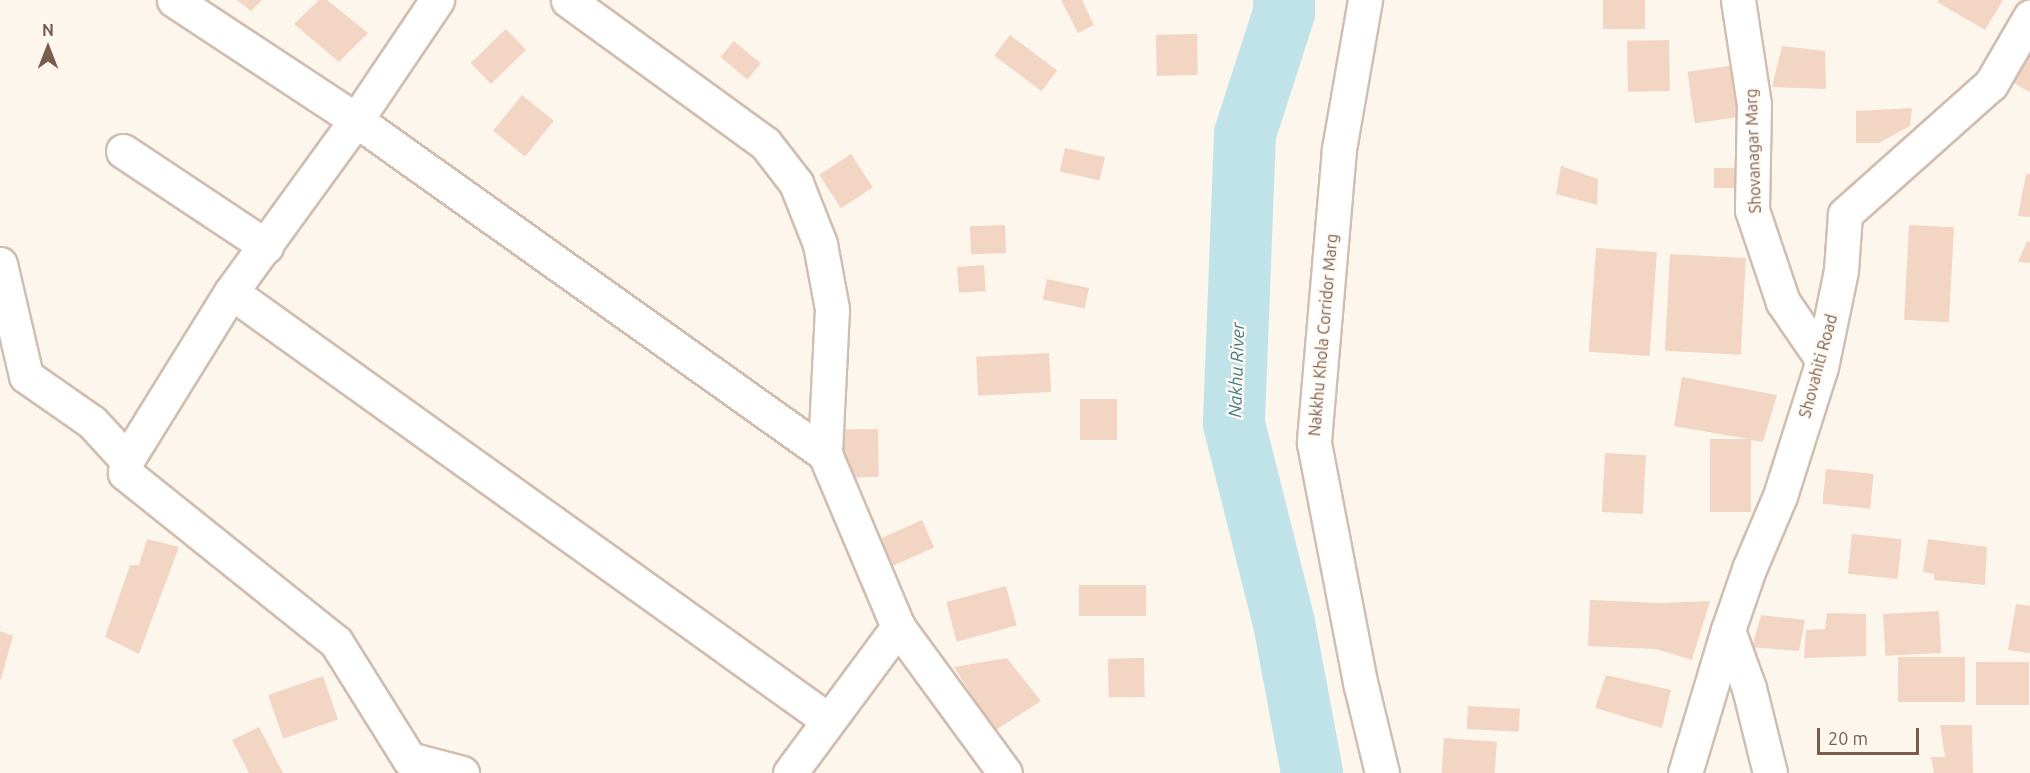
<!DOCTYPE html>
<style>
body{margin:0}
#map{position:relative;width:2030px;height:773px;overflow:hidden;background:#fdf6ec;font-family:Ubuntu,sans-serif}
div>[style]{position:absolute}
.river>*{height:62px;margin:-31px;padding:0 31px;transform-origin:31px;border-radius:31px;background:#bfe3e8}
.building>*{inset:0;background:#f3d5c3;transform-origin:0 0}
.roads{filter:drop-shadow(2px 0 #d1beb0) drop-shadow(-2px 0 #d1beb0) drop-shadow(0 2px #d1beb0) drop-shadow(0 -2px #d1beb0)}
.street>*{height:33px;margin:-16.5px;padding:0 16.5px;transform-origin:16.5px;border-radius:16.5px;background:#fff}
.secondary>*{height:33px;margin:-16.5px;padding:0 16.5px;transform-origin:16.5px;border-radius:16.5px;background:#fff}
span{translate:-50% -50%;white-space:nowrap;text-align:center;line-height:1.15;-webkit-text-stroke:4.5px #fffaf3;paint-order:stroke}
.street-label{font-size:16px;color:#7a5c4d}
.water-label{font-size:18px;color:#437c86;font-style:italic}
.north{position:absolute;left:18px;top:18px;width:60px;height:60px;-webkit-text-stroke:4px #fffaf3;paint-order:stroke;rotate:0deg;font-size:16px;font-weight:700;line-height:24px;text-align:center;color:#7a5c4d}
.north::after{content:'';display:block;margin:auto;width:21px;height:27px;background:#7a5c4d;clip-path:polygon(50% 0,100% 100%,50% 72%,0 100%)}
.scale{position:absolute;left:1817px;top:728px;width:102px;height:27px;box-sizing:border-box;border:3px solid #7a5c4d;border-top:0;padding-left:8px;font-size:18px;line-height:21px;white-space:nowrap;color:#7a5c4d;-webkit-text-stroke:4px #fffaf3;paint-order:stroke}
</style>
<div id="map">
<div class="river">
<div style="left:1284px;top:0;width:13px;rotate:90deg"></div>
<div style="left:1284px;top:13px;width:127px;rotate:107.9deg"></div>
<div style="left:1245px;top:134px;width:290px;rotate:92.2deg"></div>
<div style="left:1234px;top:424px;width:205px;rotate:75.9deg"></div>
<div style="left:1284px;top:623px;width:153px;rotate:79.4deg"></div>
</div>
<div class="building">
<div style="clip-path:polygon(237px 0,262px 0,251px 11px)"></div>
<div style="clip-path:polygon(319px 0,327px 0,368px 33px,339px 62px,294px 24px)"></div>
<div style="clip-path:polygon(1061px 0,1082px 0,1094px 25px,1078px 33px)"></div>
<div style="left:1603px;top:0;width:42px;height:29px"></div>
<div style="clip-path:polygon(1939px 0,2003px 0,1985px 30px,1937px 2px)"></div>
<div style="left:506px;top:29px;width:29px;height:49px;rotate:46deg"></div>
<div style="left:1197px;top:34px;width:41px;height:41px;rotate:89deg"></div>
<div style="left:1010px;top:35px;width:59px;height:26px;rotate:37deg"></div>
<div style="left:1669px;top:40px;width:51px;height:42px;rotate:89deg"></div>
<div style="left:734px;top:41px;width:35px;height:21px;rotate:40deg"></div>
<div style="clip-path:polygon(1782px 46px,1825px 51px,1826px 89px,1772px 87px)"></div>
<div style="clip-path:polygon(2030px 53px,2030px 90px,2029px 92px,2012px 82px)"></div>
<div style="left:1742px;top:64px;width:52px;height:55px;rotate:82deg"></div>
<div style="left:522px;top:95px;width:41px;height:46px;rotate:39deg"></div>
<div style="clip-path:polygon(1912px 108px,1910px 126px,1879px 143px,1856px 143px,1856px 111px)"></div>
<div style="left:1065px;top:148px;width:41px;height:24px;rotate:13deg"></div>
<div style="left:851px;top:154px;width:40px;height:38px;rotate:57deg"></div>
<div style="clip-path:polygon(1561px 166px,1598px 179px,1597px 205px,1556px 194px)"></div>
<div style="left:1714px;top:168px;width:29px;height:20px"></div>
<div style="clip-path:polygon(2026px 174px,2030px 174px,2030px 217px,2018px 216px)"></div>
<div style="left:1005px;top:225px;width:28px;height:35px;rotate:88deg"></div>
<div style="left:1909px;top:225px;width:45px;height:95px;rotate:3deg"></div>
<div style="clip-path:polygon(2027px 241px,2030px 242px,2030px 263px,2018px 262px)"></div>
<div style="left:1596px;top:248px;width:61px;height:104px;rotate:4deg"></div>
<div style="left:1670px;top:254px;width:76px;height:97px;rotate:3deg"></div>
<div style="left:984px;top:265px;width:26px;height:27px;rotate:86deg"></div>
<div style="left:1047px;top:279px;width:43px;height:21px;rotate:12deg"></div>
<div style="left:1049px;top:353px;width:39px;height:73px;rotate:87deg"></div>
<div style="clip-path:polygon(1682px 377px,1777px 395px,1763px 442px,1751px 440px,1751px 512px,1710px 512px,1710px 439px,1748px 439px,1674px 426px)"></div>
<div style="left:1080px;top:399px;width:37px;height:41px"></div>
<div style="left:878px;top:429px;width:48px;height:35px;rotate:89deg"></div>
<div style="left:1605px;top:453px;width:41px;height:59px;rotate:3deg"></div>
<div style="left:1826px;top:469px;width:48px;height:35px;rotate:6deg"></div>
<div style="left:922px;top:520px;width:30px;height:54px;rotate:66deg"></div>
<div style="left:1852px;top:534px;width:50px;height:40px;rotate:6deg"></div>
<div style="clip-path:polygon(147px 539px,179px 547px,139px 654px,105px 637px,130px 565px,139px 565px)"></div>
<div style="clip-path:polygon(1928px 539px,1987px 547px,1985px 585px,1934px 580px,1934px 574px,1923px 572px)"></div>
<div style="left:1146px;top:585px;width:31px;height:67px;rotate:90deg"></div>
<div style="left:1006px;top:586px;width:41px;height:62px;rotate:75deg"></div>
<div style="clip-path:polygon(1590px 600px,1661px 603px,1710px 601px,1692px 660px,1656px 649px,1588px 646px)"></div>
<div style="clip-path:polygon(2016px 604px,2030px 606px,2030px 653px,2008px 650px)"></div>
<div style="left:1939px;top:611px;width:42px;height:56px;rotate:87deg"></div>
<div style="clip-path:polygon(1827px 613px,1866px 614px,1866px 656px,1804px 658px,1806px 630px,1825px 629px)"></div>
<div style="clip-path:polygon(1761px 615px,1805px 620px,1799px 651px,1752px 647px)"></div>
<div style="clip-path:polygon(0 631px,13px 636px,1px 679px,0 679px)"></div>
<div style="left:1898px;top:657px;width:67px;height:45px"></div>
<div style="clip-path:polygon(1007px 658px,1041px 701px,994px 731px,954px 667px)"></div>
<div style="left:1144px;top:658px;width:39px;height:36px;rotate:89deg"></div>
<div style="left:1976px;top:662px;width:53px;height:43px"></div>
<div style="clip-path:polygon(1606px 675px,1671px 690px,1662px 728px,1595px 708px)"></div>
<div style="left:323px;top:676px;width:46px;height:58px;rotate:71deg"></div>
<div style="left:1468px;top:706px;width:52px;height:23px;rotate:3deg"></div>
<div style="clip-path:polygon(1940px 725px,1972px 725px,1973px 773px,1934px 773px,1931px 757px,1945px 757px)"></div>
<div style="clip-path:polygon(259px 727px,283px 773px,249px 773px,232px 740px)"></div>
<div style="left:1444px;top:738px;width:53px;height:35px;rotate:4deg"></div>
</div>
<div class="roads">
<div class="street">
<div style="left:174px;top:0;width:218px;rotate:33.4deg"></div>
<div style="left:356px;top:120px;width:576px;rotate:35.46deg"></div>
<div style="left:437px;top:0;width:145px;rotate:124deg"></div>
<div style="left:356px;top:120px;width:213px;rotate:126deg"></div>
<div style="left:231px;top:292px;width:198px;rotate:121.8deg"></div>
<div style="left:127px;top:460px;width:13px;rotate:99deg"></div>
<div style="left:125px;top:473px;width:270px;rotate:38.7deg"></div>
<div style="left:336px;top:642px;width:138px;rotate:58deg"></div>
<div style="left:409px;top:759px;width:55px;rotate:14.8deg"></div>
<div style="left:568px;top:0;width:243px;rotate:36deg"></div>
<div style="left:765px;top:143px;width:51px;rotate:52.2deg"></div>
<div style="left:796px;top:183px;width:66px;rotate:68.5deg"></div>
<div style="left:820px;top:244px;width:66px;rotate:79.5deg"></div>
<div style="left:832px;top:309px;width:145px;rotate:92.8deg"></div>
<div style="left:825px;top:454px;width:188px;rotate:67.1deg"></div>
<div style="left:898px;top:627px;width:181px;rotate:53.8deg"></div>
<div style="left:1738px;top:0;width:105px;rotate:81.3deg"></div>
<div style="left:1754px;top:104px;width:106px;rotate:91.1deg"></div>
<div style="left:1752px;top:210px;width:97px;rotate:71.4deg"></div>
<div style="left:1783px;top:302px;width:69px;rotate:55.6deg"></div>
<div style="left:123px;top:151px;width:172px;rotate:33.6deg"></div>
<div style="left:0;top:264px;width:115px;rotate:76.9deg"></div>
<div style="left:26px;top:376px;width:80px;rotate:34.9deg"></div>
<div style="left:92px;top:422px;width:52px;rotate:47.4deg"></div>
<div style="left:231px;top:292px;width:735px;rotate:35.64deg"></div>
<div style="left:1728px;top:630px;width:62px;rotate:70.1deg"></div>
<div style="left:1749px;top:688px;width:88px;rotate:76.1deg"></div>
<div style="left:790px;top:773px;width:182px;rotate:-53.5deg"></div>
<div style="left:1685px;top:773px;width:149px;rotate:-73.3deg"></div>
<div style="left:1728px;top:630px;width:65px;rotate:-71deg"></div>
<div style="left:1749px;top:569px;width:79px;rotate:-67deg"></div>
<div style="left:1780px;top:496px;width:135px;rotate:-72.4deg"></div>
<div style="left:1821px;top:367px;width:99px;rotate:-78.3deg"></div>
<div style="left:1841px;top:270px;width:56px;rotate:-85.9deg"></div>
<div style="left:1845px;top:214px;width:195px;rotate:-41.7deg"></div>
<div style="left:1991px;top:84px;width:78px;rotate:-59.8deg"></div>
</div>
<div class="secondary">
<div style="left:1365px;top:0;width:151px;rotate:99.9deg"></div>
<div style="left:1339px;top:149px;width:295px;rotate:94.9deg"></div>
<div style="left:1314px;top:443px;width:248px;rotate:79.1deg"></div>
<div style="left:1361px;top:686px;width:89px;rotate:76.4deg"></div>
</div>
</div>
<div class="street-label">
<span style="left:1753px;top:151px;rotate:-92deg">Shovanagar Marg</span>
<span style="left:1323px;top:335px;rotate:-85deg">Nakkhu Khola Corridor Marg</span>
<span style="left:1818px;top:366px;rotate:-75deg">Shovahiti Road</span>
</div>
<div class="water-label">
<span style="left:1236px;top:370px;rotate:-88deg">Nakhu River</span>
</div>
<div class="north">N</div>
<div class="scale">20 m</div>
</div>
